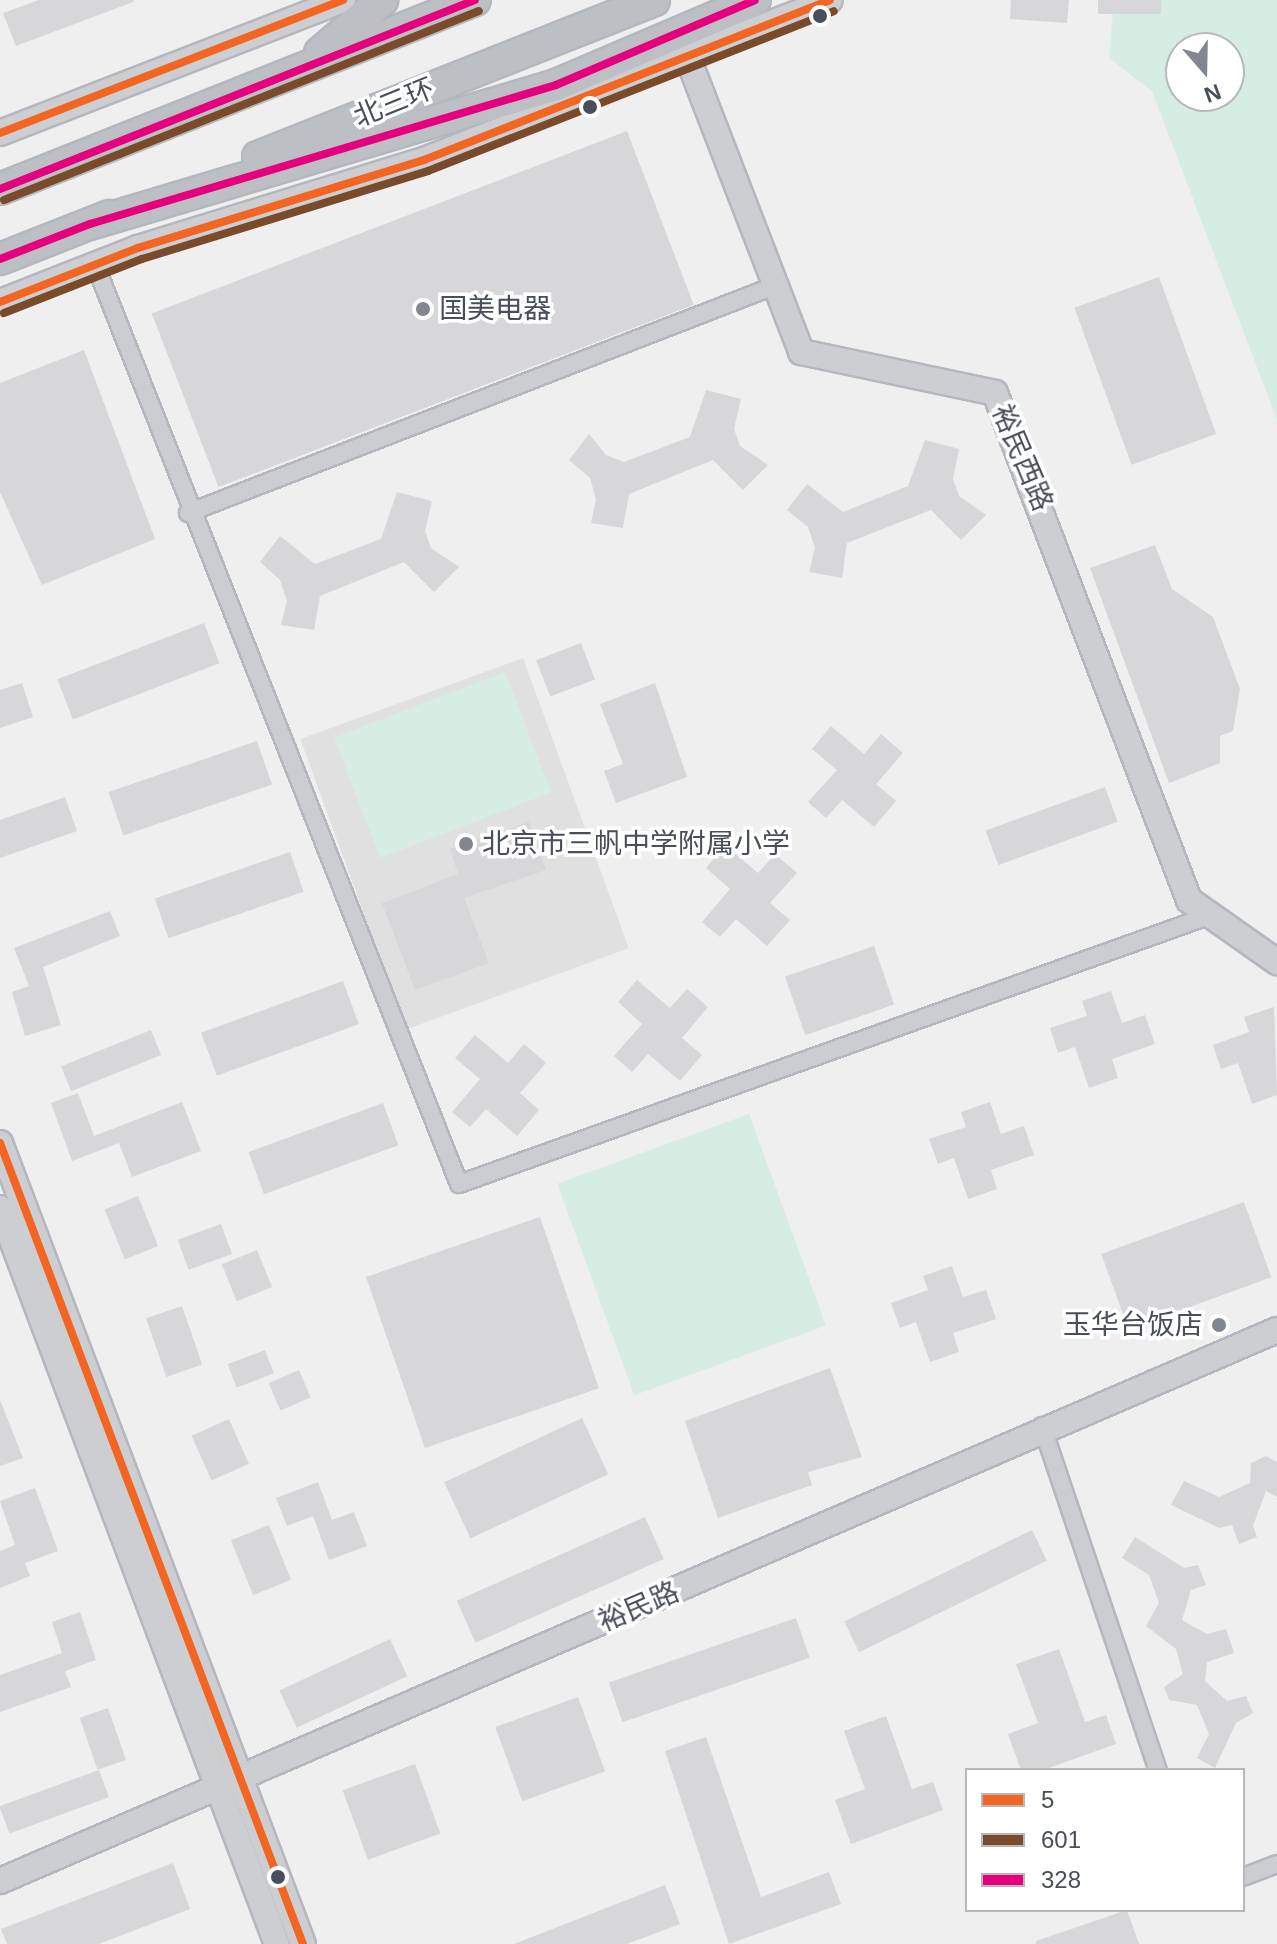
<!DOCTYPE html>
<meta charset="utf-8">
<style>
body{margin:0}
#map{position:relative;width:1277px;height:1944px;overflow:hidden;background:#efefef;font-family:Helvetica,"Noto Sans SC",sans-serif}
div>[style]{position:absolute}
.education>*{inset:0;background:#e1e0e0;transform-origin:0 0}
.green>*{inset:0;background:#d5ede2;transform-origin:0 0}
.building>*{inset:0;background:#d7d7d9;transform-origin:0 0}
.roads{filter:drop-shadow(2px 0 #b5b7be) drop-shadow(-2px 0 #b5b7be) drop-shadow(0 2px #b5b7be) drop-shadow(0 -2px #b5b7be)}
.street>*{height:16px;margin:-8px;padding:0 8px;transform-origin:8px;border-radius:8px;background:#cbcdd0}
.secondary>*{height:24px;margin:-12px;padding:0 12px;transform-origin:12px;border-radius:12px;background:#ccced1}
.highway>*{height:30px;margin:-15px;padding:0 15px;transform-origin:15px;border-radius:15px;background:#bcbfc4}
.bus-1>*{height:8px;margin:-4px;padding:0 4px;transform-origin:4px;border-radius:4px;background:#f26522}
.bus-2>*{height:8px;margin:-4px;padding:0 4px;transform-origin:4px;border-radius:4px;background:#7a4b2a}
.bus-3>*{height:8px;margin:-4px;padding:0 4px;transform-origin:4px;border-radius:4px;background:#e5007d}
.dots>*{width:22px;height:22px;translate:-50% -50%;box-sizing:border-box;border:4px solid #fff;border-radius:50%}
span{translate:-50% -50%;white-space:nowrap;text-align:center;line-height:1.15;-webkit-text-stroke:7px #fff;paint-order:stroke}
.street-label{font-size:28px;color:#484e5a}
.poi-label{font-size:28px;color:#484e5a}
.left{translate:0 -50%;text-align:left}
.right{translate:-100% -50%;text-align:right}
.legend{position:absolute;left:965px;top:1768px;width:280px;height:144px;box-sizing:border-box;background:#fff;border:2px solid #b6b8bd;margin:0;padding:10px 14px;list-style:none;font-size:24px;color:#484e5a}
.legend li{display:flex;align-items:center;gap:16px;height:40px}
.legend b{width:40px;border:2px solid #b6b8bd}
.north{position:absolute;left:1165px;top:32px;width:80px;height:80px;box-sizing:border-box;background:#fff;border:2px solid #b6b8bd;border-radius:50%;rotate:160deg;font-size:22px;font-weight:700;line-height:32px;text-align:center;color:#484e5a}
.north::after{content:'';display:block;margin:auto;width:28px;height:36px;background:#82868e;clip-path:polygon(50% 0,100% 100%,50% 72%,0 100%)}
</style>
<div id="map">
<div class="education">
<div style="left:523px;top:658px;width:309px;height:237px;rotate:70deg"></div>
</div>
<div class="green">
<div style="clip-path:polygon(evenodd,1114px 0,1277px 0,1277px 420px,1152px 91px,1109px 58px,1114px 0,1181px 48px,1229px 48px,1229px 96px,1181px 96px,1181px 48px)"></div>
<div style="left:505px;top:672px;width:129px;height:183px;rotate:69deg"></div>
<div style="left:749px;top:1114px;width:225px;height:204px;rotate:70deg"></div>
</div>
<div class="building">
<div style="clip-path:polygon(39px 0,133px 0,133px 2px,16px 46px,3px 13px)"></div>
<div style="clip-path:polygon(1011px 0,1069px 0,1067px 23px,1010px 19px)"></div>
<div style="left:1098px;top:0;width:63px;height:14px"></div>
<div style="left:627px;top:131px;width:186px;height:509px;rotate:69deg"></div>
<div style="left:1159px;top:277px;width:167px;height:90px;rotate:70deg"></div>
<div style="clip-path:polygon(84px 350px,155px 539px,42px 585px,0 492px,0 383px)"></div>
<div style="clip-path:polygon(706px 390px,741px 399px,734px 429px,740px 446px,768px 465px,743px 490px,713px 460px,629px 494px,623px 528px,591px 523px,596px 499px,590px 478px,569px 460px,589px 434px,606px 455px,624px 462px,690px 437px)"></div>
<div style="clip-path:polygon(925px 440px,959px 449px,953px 479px,959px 496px,986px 515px,961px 540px,931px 510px,847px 543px,842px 578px,809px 572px,815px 548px,808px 527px,787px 510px,807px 484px,843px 512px,908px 486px)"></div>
<div style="clip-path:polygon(397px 492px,432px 501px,425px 531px,431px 548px,459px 567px,434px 592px,404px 562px,320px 596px,314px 630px,281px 625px,287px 601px,280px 580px,260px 562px,280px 536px,315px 564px,381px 539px)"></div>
<div style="clip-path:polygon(1155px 545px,1172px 589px,1213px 617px,1240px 689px,1233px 731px,1220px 736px,1220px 763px,1169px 783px,1090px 568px)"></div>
<div style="left:204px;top:623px;width:43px;height:157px;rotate:69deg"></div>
<div style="left:581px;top:643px;width:39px;height:48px;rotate:69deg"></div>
<div style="clip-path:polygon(22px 683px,33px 717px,0 728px,0 690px)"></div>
<div style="clip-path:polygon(655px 683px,687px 777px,616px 803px,604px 771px,623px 764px,600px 704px)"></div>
<div style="clip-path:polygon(831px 726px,864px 754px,881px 734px,903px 753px,876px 784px,896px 801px,874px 827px,842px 800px,826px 818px,808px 802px,837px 770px,812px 749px)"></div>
<div style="left:257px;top:741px;width:46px;height:157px;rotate:71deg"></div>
<div style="left:1105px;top:787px;width:37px;height:127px;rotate:70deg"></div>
<div style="clip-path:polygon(65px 797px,77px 831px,0 858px,0 820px)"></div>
<div style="clip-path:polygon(529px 822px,546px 870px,464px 898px,489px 963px,415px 990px,382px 903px,458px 874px,450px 849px)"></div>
<div style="clip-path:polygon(725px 845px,758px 873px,775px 854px,797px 873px,770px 903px,790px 920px,767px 946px,736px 919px,720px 937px,702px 922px,730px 889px,706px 868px)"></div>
<div style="left:290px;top:852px;width:42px;height:143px;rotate:71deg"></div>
<div style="clip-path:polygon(110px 911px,120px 936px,43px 967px,61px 1025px,25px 1036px,12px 992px,29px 986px,14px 948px)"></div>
<div style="left:874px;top:946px;width:62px;height:94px;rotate:71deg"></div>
<div style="clip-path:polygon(637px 980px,670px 1008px,687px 989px,708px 1007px,682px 1038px,702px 1055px,680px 1081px,648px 1054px,632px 1072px,614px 1056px,642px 1024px,618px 1002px)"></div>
<div style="left:343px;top:981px;width:46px;height:151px;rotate:70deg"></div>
<div style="clip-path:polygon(1111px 991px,1122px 1023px,1145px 1015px,1155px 1044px,1112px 1059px,1118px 1078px,1089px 1088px,1075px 1047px,1058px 1053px,1050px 1028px,1087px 1016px,1082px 1001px)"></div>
<div style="clip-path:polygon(1274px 1007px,1277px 1095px,1252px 1104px,1238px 1063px,1221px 1069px,1213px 1045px,1249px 1032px,1244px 1017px)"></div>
<div style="left:151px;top:1030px;width:27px;height:97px;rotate:68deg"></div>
<div style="clip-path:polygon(475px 1035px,508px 1063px,524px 1044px,546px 1063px,520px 1093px,539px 1110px,517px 1136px,486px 1109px,470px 1127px,452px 1112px,480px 1079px,455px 1058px)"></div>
<div style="clip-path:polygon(78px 1093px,94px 1136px,182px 1102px,201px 1151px,132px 1177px,119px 1143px,72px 1161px,51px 1103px)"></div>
<div style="clip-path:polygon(990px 1102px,1001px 1134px,1024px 1126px,1034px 1155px,991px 1170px,997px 1189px,968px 1199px,954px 1158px,938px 1164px,929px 1139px,966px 1127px,961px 1112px)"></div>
<div style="left:383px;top:1103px;width:45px;height:143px;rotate:70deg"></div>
<div style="left:138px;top:1196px;width:54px;height:36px;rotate:68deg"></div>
<div style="left:1244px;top:1202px;width:80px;height:152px;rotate:70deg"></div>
<div style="left:540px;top:1217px;width:181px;height:184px;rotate:71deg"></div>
<div style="left:221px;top:1224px;width:32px;height:46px;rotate:70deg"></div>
<div style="left:257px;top:1250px;width:40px;height:38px;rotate:68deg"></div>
<div style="clip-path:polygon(952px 1266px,963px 1297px,986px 1290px,996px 1319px,953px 1333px,959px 1352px,930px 1362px,916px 1322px,900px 1328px,891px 1303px,928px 1290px,923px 1276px)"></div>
<div style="left:182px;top:1306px;width:62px;height:38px;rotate:71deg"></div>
<div style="left:265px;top:1350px;width:25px;height:40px;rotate:69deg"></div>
<div style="clip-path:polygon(830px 1368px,862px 1457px,808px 1472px,812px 1485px,718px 1518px,685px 1421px)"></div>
<div style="left:299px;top:1370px;width:30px;height:33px;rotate:67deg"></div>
<div style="clip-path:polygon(0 1400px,23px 1458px,0 1466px)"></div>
<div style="left:582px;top:1418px;width:62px;height:152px;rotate:65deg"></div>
<div style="left:229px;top:1419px;width:49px;height:41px;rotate:66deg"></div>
<div style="clip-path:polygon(1266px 1456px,1277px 1462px,1277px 1497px,1266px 1491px,1253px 1526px,1257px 1537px,1239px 1544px,1232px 1525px,1219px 1528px,1171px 1505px,1184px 1481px,1219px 1497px,1250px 1483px,1251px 1463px)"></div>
<div style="clip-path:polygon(318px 1482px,332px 1520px,354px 1512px,367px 1546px,329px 1560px,313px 1516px,287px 1526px,276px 1498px)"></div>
<div style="clip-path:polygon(35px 1488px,58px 1551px,25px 1563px,30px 1576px,0 1588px,0 1551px,15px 1545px,0 1501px)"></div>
<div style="left:645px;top:1517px;width:46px;height:206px;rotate:66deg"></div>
<div style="left:269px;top:1525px;width:59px;height:41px;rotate:68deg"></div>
<div style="left:1032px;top:1530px;width:34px;height:209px;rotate:64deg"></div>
<div style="clip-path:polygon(1135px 1537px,1184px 1568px,1198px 1565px,1206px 1585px,1191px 1590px,1182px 1620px,1207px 1634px,1226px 1629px,1234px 1653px,1207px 1662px,1205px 1681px,1227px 1701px,1246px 1696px,1253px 1713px,1236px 1723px,1215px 1768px,1197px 1758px,1209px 1734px,1197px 1705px,1169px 1700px,1164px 1687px,1183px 1674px,1176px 1649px,1146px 1626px,1159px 1603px,1149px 1575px,1122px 1558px)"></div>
<div style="clip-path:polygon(80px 1612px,96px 1660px,65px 1671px,71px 1687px,0 1712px,0 1675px,62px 1653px,52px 1622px)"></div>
<div style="left:796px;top:1618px;width:42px;height:198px;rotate:71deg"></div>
<div style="left:390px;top:1639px;width:41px;height:122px;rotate:65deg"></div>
<div style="clip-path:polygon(1059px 1649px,1085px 1722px,1106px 1715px,1116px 1744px,1043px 1770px,1021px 1770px,1008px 1734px,1038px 1723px,1016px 1664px)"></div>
<div style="left:578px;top:1697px;width:79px;height:88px;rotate:70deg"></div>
<div style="left:108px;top:1708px;width:55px;height:30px;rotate:71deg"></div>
<div style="clip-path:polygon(886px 1716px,912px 1789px,933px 1782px,943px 1810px,851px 1844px,835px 1800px,865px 1789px,844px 1731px)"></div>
<div style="clip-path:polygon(706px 1737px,761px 1897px,829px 1872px,841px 1904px,729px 1944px,665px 1751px)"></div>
<div style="left:415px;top:1764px;width:74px;height:77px;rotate:70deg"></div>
<div style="left:99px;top:1770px;width:29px;height:106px;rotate:70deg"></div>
<div style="clip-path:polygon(173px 1863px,190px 1909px,99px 1944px,7px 1944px,1px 1929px)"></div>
<div style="clip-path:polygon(665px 1885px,680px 1924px,627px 1944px,514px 1944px)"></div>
<div style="clip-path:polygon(1127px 1910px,1139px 1944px,1036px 1944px,1036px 1941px)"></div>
</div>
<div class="roads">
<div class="street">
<div style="left:95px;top:264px;width:989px;rotate:68.41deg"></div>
<div style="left:459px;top:1184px;width:799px;rotate:-19.68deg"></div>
<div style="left:188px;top:513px;width:628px;rotate:-21.17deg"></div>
<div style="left:1042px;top:1426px;width:363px;rotate:71.4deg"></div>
<div style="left:1243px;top:1877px;width:36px;rotate:-21deg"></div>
</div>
<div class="secondary">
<div style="left:689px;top:61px;width:312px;rotate:68.9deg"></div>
<div style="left:801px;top:352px;width:198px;rotate:11.9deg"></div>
<div style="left:995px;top:393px;width:543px;rotate:69.06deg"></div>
<div style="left:1189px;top:900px;width:108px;rotate:35.2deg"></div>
<div style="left:0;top:133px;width:368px;rotate:-21.2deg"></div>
<div style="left:0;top:302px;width:148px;rotate:-21.4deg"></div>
<div style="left:138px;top:248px;width:299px;rotate:-17.1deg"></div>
<div style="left:424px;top:160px;width:436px;rotate:-21.5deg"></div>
<div style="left:0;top:1143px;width:856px;rotate:69.28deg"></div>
<div style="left:0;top:1208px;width:786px;rotate:69.38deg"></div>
<div style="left:0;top:1881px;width:1391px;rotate:-23.34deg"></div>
</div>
<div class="highway">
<div style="left:320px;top:53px;width:82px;rotate:-40.5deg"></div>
<div style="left:258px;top:157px;width:426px;rotate:-21.6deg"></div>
<div style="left:0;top:189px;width:511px;rotate:-21.7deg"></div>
<div style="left:90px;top:224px;width:486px;rotate:-16.6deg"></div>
<div style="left:556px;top:85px;width:216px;rotate:-23.1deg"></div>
<div style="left:0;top:259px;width:117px;rotate:-21.5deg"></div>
</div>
</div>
<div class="bus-1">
<div style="left:0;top:133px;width:368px;rotate:-21.2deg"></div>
<div style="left:0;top:302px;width:148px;rotate:-21.4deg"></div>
<div style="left:138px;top:248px;width:299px;rotate:-17.1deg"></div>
<div style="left:424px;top:160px;width:436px;rotate:-21.5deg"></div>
<div style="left:0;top:1143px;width:856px;rotate:69.28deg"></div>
</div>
<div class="bus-2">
<div style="left:4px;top:200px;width:511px;rotate:-21.7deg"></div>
<div style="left:4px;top:313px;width:148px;rotate:-21.4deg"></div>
<div style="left:142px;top:259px;width:299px;rotate:-17.1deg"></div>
<div style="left:428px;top:171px;width:436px;rotate:-21.5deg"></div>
</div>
<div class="bus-3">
<div style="left:0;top:189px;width:511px;rotate:-21.7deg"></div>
<div style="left:0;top:259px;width:97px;rotate:-21.3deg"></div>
<div style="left:90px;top:224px;width:486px;rotate:-16.6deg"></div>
<div style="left:556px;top:85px;width:216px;rotate:-23.1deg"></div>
</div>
<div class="dots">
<div style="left:820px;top:16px;background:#484e5a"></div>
<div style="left:590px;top:107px;background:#484e5a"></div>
<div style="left:423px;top:309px;background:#82868e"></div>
<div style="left:466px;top:844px;background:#82868e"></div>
<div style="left:1219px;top:1325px;background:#82868e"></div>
<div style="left:278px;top:1877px;background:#484e5a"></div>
</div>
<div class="street-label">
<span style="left:394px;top:103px;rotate:-22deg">北三环</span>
<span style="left:1022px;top:458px;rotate:67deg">裕民西路</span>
<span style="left:639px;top:1607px;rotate:-23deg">裕民路</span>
</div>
<div class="poi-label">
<span class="left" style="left:439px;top:309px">国美电器</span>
<span class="left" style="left:482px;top:844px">北京市三帆中学附属小学</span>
<span class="right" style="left:1203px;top:1325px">玉华台饭店</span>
</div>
<ul class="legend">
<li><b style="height:10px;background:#f26522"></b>5</li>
<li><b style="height:10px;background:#7a4b2a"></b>601</li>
<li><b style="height:10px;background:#e5007d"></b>328</li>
</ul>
<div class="north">N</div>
</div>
